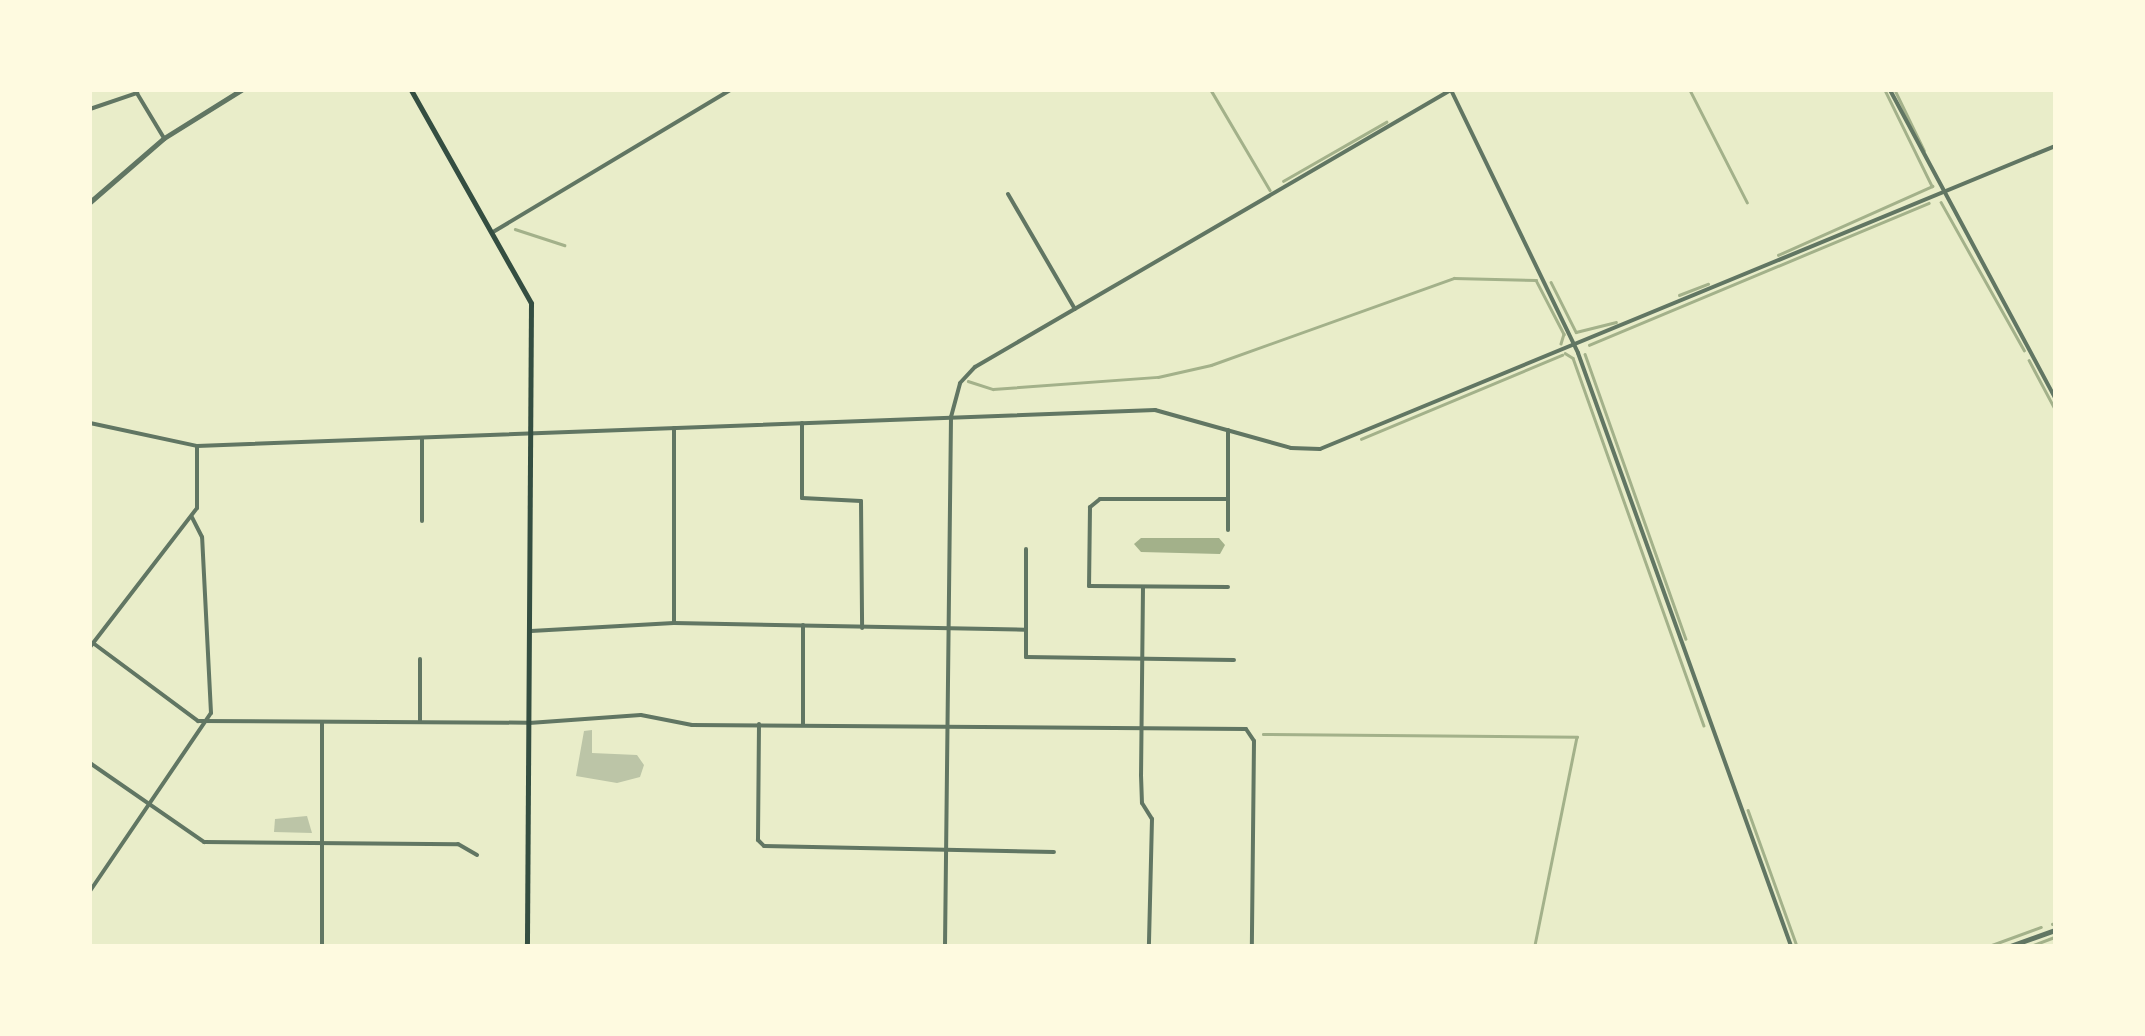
<!DOCTYPE html>
<style>
body{margin:0}
#map{position:relative;width:2145px;height:1036px;overflow:hidden;background:#e9edc9;font-family:"Source Sans 3",sans-serif}
div>[style]{position:absolute}
.water>*{inset:0;background:#a3b18a}
.stream>*{height:2.5px;margin:-1.25px;padding:0 1.25px;transform-origin:1.25px;border-radius:1.25px;background:#a3b18a}
.building>*{inset:0;background:#bcc5a7}
.minor>*{height:4px;margin:-2px;padding:0 2px;transform-origin:2px;border-radius:2px;background:#617663}
.tertiary>*{height:5px;margin:-2.5px;padding:0 2.5px;transform-origin:2.5px;border-radius:2.5px;background:#617663}
.secondary>*{height:5px;margin:-2.5px;padding:0 2.5px;transform-origin:2.5px;border-radius:2.5px;background:#344e41}
span{translate:-50% -50%;white-space:nowrap;text-align:center;line-height:1.15;-webkit-text-stroke:8px #fefae0;paint-order:stroke}
.frame{position:absolute;inset:0;border:92px solid #fefae0;pointer-events:none}
</style>
<div id="map">
<div class="water">
<div style="clip-path:polygon(1141px 538px,1219px 538px,1225px 545px,1220px 554px,1141px 552px,1134px 544px)"></div>
</div>
<div class="stream">
<div style="left:1211px;top:90px;width:116px;rotate:59.5deg"></div>
<div style="left:1690px;top:90px;width:126px;rotate:63deg"></div>
<div style="left:1885px;top:90px;width:107px;rotate:63.9deg"></div>
<div style="left:1895px;top:90px;width:67px;rotate:64.2deg"></div>
<div style="left:1283px;top:181px;width:119px;rotate:-29.8deg"></div>
<div style="left:1941px;top:202px;width:170px;rotate:60.7deg"></div>
<div style="left:515px;top:229px;width:52px;rotate:18.1deg"></div>
<div style="left:1778px;top:255px;width:169px;rotate:-24.1deg"></div>
<div style="left:1551px;top:282px;width:56px;rotate:63.4deg"></div>
<div style="left:1576px;top:332px;width:41px;rotate:-14deg"></div>
<div style="left:1679px;top:295px;width:31px;rotate:-21deg"></div>
<div style="left:1589px;top:345px;width:368px;rotate:-22.7deg"></div>
<div style="left:1565px;top:353px;width:9px;rotate:32deg"></div>
<div style="left:1573px;top:358px;width:390px;rotate:70.4deg"></div>
<div style="left:1585px;top:354px;width:302px;rotate:70.5deg"></div>
<div style="left:2029px;top:360px;width:55px;rotate:62deg"></div>
<div style="left:968px;top:381px;width:26px;rotate:18deg"></div>
<div style="left:993px;top:389px;width:165px;rotate:-4.2deg"></div>
<div style="left:1158px;top:377px;width:54px;rotate:-12.8deg"></div>
<div style="left:1211px;top:365px;width:258px;rotate:-19.7deg"></div>
<div style="left:1454px;top:278px;width:82px;rotate:1.4deg"></div>
<div style="left:1536px;top:280px;width:61px;rotate:62.6deg"></div>
<div style="left:1564px;top:334px;width:10px;rotate:107deg"></div>
<div style="left:1361px;top:439px;width:218px;rotate:-22.7deg"></div>
<div style="left:1263px;top:734px;width:314px;rotate:0.5deg"></div>
<div style="left:1577px;top:737px;width:213px;rotate:101.4deg"></div>
<div style="left:1748px;top:810px;width:145px;rotate:70.2deg"></div>
<div style="left:2052px;top:924px;width:3px;rotate:-18deg"></div>
<div style="left:1989px;top:946px;width:55px;rotate:-20.1deg"></div>
<div style="left:2031px;top:946px;width:26px;rotate:-21deg"></div>
</div>
<div class="building">
<div style="clip-path:polygon(592px 730px,592px 753px,637px 755px,644px 765px,640px 777px,617px 783px,576px 776px,584px 731px)"></div>
<div style="clip-path:polygon(307px 816px,312px 833px,274px 832px,275px 819px)"></div>
</div>
<div class="minor">
<div style="left:135px;top:90px;width:56px;rotate:58.9deg"></div>
<div style="left:1890px;top:90px;width:349px;rotate:61.8deg"></div>
<div style="left:90px;top:109px;width:50px;rotate:-18.8deg"></div>
<div style="left:1008px;top:194px;width:133px;rotate:59.8deg"></div>
<div style="left:493px;top:232px;width:276px;rotate:-30.9deg"></div>
<div style="left:90px;top:423px;width:109px;rotate:12.1deg"></div>
<div style="left:197px;top:446px;width:959px;rotate:-2.15deg"></div>
<div style="left:1155px;top:410px;width:141px;rotate:15.6deg"></div>
<div style="left:1291px;top:448px;width:29px;rotate:2deg"></div>
<div style="left:1320px;top:449px;width:795px;rotate:-22.4deg"></div>
<div style="left:802px;top:423px;width:75px;rotate:90deg"></div>
<div style="left:802px;top:498px;width:59px;rotate:2.9deg"></div>
<div style="left:861px;top:501px;width:127px;rotate:89.5deg"></div>
<div style="left:674px;top:428px;width:195px;rotate:90deg"></div>
<div style="left:1228px;top:430px;width:100px;rotate:90deg"></div>
<div style="left:422px;top:439px;width:82px;rotate:90deg"></div>
<div style="left:1228px;top:499px;width:128px;rotate:180deg"></div>
<div style="left:1100px;top:499px;width:13px;rotate:141deg"></div>
<div style="left:1090px;top:507px;width:79px;rotate:90.7deg"></div>
<div style="left:1089px;top:586px;width:139px;rotate:0.4deg"></div>
<div style="left:1026px;top:549px;width:108px;rotate:90deg"></div>
<div style="left:1026px;top:657px;width:208px;rotate:0.8deg"></div>
<div style="left:1143px;top:587px;width:188px;rotate:90.6deg"></div>
<div style="left:1141px;top:775px;width:28px;rotate:88deg"></div>
<div style="left:1142px;top:803px;width:19px;rotate:58deg"></div>
<div style="left:1152px;top:819px;width:127px;rotate:91.4deg"></div>
<div style="left:803px;top:625px;width:99px;rotate:90deg"></div>
<div style="left:531px;top:631px;width:143px;rotate:-3.2deg"></div>
<div style="left:674px;top:623px;width:351px;rotate:1.1deg"></div>
<div style="left:93px;top:643px;width:131px;rotate:36.6deg"></div>
<div style="left:198px;top:721px;width:331px;rotate:0.3deg"></div>
<div style="left:529px;top:723px;width:112px;rotate:-4.1deg"></div>
<div style="left:641px;top:715px;width:52px;rotate:11.1deg"></div>
<div style="left:692px;top:725px;width:554px;rotate:0.41deg"></div>
<div style="left:1246px;top:729px;width:14px;rotate:56deg"></div>
<div style="left:1254px;top:741px;width:205px;rotate:90.6deg"></div>
<div style="left:90px;top:647px;width:175px;rotate:-52.4deg"></div>
<div style="left:197px;top:508px;width:62px;rotate:-90deg"></div>
<div style="left:420px;top:722px;width:63px;rotate:-90deg"></div>
<div style="left:759px;top:724px;width:116px;rotate:90.5deg"></div>
<div style="left:758px;top:840px;width:8px;rotate:45deg"></div>
<div style="left:764px;top:846px;width:290px;rotate:1.2deg"></div>
<div style="left:90px;top:763px;width:139px;rotate:34.7deg"></div>
<div style="left:204px;top:842px;width:254px;rotate:0.5deg"></div>
<div style="left:458px;top:844px;width:22px;rotate:30deg"></div>
<div style="left:90px;top:891px;width:215px;rotate:-55.8deg"></div>
<div style="left:211px;top:713px;width:176px;rotate:-92.9deg"></div>
<div style="left:202px;top:537px;width:22px;rotate:-117deg"></div>
<div style="left:322px;top:946px;width:224px;rotate:-90deg"></div>
<div style="left:945px;top:946px;width:529px;rotate:-89.35deg"></div>
<div style="left:951px;top:417px;width:35px;rotate:-75deg"></div>
<div style="left:960px;top:383px;width:22px;rotate:-47deg"></div>
<div style="left:975px;top:367px;width:551px;rotate:-30.2deg"></div>
<div style="left:1451px;top:90px;width:292px;rotate:64.2deg"></div>
<div style="left:1578px;top:353px;width:630px;rotate:70.24deg"></div>
</div>
<div class="tertiary">
<div style="left:90px;top:202px;width:98px;rotate:-40.9deg"></div>
<div style="left:164px;top:138px;width:91px;rotate:-31.9deg"></div>
<div style="left:2010px;top:946px;width:48px;rotate:-19.6deg"></div>
</div>
<div class="secondary">
<div style="left:411px;top:90px;width:244px;rotate:60.6deg"></div>
<div style="left:531px;top:303px;width:643px;rotate:90.36deg"></div>
</div>
<div class="frame"></div>
</div>
